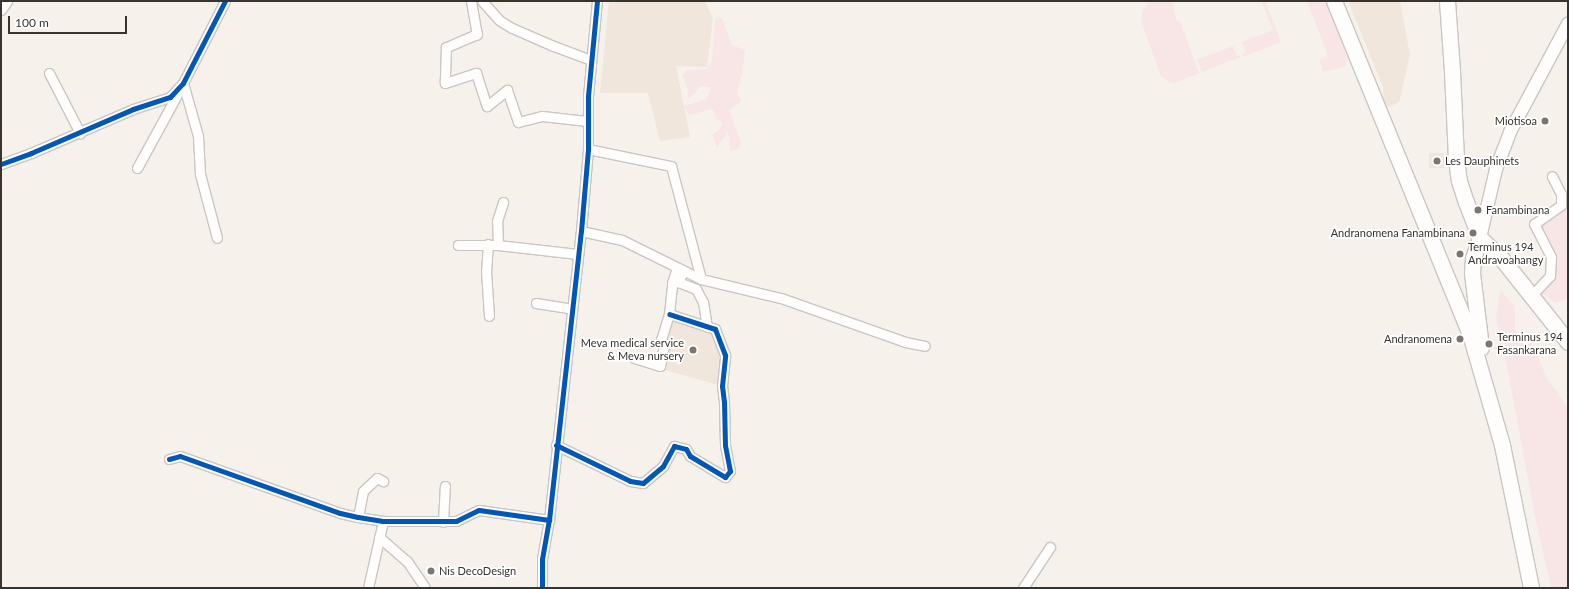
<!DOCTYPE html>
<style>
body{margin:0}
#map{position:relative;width:1569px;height:589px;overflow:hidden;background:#f7f1ec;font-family:Lato,sans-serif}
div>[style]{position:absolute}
.built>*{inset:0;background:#f0e6db;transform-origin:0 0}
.green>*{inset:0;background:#f8e5e6}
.roads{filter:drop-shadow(1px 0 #cac6c2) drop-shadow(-1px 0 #cac6c2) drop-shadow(0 1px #cac6c2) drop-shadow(0 -1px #cac6c2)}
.minor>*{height:9px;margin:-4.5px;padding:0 4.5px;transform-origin:4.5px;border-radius:4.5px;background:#fefdfc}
.tertiary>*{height:12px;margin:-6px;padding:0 6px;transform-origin:6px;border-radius:6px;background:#fefdfc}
.primary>*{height:15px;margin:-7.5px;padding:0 7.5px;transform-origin:7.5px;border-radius:7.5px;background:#fefdfc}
.cycleway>*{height:5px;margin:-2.5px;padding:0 2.5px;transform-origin:2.5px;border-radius:2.5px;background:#0057b8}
.dots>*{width:11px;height:11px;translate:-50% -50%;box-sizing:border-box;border:2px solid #fff;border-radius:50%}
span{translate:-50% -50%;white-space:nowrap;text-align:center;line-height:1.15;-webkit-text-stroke:3.5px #fff;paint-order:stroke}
.poi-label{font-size:11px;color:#37332f}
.right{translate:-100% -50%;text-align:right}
.left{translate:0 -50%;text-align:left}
.frame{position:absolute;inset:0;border:2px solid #37332f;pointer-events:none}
.scale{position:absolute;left:8px;top:16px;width:119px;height:18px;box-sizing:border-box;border:2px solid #37332f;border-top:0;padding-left:5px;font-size:12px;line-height:14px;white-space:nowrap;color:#37332f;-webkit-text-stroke:3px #fff;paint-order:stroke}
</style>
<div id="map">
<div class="built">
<div style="clip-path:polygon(609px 1px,705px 1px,713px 19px,707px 67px,676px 66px,690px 137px,660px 141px,648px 93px,600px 93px)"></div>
<div style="clip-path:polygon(1348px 1px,1400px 1px,1410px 55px,1399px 102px,1389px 107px,1383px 106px,1383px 87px)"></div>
<div style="left:1429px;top:153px;width:15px;height:15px"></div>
<div style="clip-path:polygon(671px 318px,697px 327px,703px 332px,711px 331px,721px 356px,718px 385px,662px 369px,664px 339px)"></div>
</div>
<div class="green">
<div style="clip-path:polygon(1150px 1px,1172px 1px,1177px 22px,1180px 21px,1199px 73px,1175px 83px,1169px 82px,1161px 76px,1141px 21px,1142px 12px)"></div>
<div style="clip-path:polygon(1261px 1px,1265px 1px,1281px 42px,1243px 57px,1242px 54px,1246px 52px,1242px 42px,1273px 30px)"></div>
<div style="clip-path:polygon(1307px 1px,1327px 1px,1348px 60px,1345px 66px,1330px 71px,1323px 71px,1319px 60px,1328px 56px)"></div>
<div style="clip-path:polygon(722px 18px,732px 45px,745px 50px,743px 70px,737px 92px,741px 102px,729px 110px,741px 142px,739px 148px,730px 151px,728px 131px,717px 147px,712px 135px,719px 130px,723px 123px,716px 118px,713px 109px,689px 115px,684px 106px,707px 99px,711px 87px,700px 86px,694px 94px,688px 98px,688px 89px,682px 76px,686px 70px,707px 69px,712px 61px,715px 19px)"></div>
<div style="clip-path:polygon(1233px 46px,1237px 56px,1240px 55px,1241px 57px,1202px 72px,1197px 60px)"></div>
<div style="clip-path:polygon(1568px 208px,1568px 298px,1555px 303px,1538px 289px,1552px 275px,1551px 257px,1535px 226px,1558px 211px)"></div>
<div style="clip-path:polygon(1500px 290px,1515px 306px,1515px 330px,1535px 348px,1546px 377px,1568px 408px,1568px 588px,1551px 588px,1535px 516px,1509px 377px,1496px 318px)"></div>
</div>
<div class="roads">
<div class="minor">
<div style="left:471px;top:1px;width:34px;rotate:80deg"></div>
<div style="left:477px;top:34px;width:34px;rotate:157deg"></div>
<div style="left:446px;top:47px;width:36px;rotate:92deg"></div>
<div style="left:445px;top:83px;width:33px;rotate:-18deg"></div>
<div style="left:476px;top:73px;width:35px;rotate:72deg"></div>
<div style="left:487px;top:106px;width:26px;rotate:-39deg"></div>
<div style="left:507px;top:90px;width:34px;rotate:71deg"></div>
<div style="left:518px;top:122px;width:25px;rotate:-14deg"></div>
<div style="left:542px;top:116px;width:45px;rotate:6.3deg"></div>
<div style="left:482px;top:1px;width:25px;rotate:48deg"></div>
<div style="left:499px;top:20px;width:15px;rotate:32deg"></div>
<div style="left:512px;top:28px;width:43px;rotate:23.6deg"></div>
<div style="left:551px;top:45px;width:43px;rotate:20.6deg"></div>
<div style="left:1px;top:10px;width:11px;rotate:-56deg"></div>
<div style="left:49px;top:73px;width:68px;rotate:62.7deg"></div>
<div style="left:183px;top:83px;width:55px;rotate:74.2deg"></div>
<div style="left:198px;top:136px;width:38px;rotate:87deg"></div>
<div style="left:200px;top:174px;width:66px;rotate:75.1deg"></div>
<div style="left:588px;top:149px;width:85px;rotate:11.6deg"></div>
<div style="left:671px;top:166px;width:117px;rotate:75.1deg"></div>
<div style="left:1px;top:164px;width:32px;rotate:-20deg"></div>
<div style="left:31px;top:153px;width:111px;rotate:-23.3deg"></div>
<div style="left:133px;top:109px;width:39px;rotate:-18deg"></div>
<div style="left:170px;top:97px;width:19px;rotate:-47deg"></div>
<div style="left:183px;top:83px;width:92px;rotate:-62.9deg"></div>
<div style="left:137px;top:168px;width:85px;rotate:-61.3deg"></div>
<div style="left:581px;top:231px;width:42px;rotate:12.4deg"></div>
<div style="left:622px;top:240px;width:88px;rotate:26.3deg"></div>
<div style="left:701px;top:279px;width:82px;rotate:13.4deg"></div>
<div style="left:781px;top:298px;width:132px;rotate:19.5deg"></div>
<div style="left:905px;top:342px;width:20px;rotate:11deg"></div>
<div style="left:488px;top:244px;width:27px;rotate:94deg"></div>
<div style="left:486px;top:271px;width:45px;rotate:86.2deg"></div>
<div style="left:458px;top:245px;width:40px"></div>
<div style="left:498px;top:245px;width:80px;rotate:6.5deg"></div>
<div style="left:498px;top:245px;width:24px;rotate:-92deg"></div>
<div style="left:497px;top:221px;width:20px;rotate:-72deg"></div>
<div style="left:679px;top:272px;width:4px;rotate:63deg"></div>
<div style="left:681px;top:276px;width:7px;rotate:117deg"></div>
<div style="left:678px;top:282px;width:19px;rotate:21deg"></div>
<div style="left:696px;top:289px;width:15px;rotate:62deg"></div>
<div style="left:703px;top:302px;width:25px;rotate:81deg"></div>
<div style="left:1532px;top:295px;width:26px;rotate:-47deg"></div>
<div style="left:1550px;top:276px;width:19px;rotate:-87deg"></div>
<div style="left:1551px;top:257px;width:37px;rotate:-117deg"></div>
<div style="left:1534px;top:224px;width:33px;rotate:-35deg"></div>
<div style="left:1561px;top:205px;width:11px;rotate:-90deg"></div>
<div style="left:1561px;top:194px;width:20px;rotate:-117deg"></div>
<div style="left:536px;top:303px;width:36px;rotate:9deg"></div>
<div style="left:634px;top:358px;width:27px;rotate:17deg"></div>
<div style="left:660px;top:366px;width:21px;rotate:-79deg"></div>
<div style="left:664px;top:345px;width:6px;rotate:-121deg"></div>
<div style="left:661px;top:340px;width:27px;rotate:-73deg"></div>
<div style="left:669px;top:314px;width:31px;rotate:-84deg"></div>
<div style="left:672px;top:283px;width:16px;rotate:-72deg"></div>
<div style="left:556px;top:445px;width:82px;rotate:25.9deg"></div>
<div style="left:630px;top:481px;width:13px;rotate:9deg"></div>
<div style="left:643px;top:483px;width:26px;rotate:-40deg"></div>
<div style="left:663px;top:466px;width:23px;rotate:-61deg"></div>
<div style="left:674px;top:446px;width:12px;rotate:14deg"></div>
<div style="left:686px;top:449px;width:8px;rotate:60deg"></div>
<div style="left:690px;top:456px;width:41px;rotate:31deg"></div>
<div style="left:725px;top:477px;width:8px;rotate:-50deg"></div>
<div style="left:730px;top:471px;width:26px;rotate:-101deg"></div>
<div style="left:725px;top:445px;width:43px;rotate:-91.3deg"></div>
<div style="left:724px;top:402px;width:16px;rotate:-97deg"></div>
<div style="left:722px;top:386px;width:31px;rotate:-84deg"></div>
<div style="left:725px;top:355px;width:28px;rotate:-111deg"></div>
<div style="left:715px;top:329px;width:48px;rotate:-161.9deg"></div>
<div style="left:169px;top:459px;width:11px;rotate:-15deg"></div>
<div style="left:180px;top:456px;width:170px;rotate:19.6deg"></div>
<div style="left:340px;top:513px;width:18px;rotate:13deg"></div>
<div style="left:358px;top:517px;width:25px;rotate:9deg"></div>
<div style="left:383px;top:521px;width:73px"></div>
<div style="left:456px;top:521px;width:25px;rotate:-26deg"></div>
<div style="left:479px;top:510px;width:71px;rotate:8.1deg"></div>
<div style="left:358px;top:517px;width:26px;rotate:-79deg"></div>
<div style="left:363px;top:491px;width:19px;rotate:-43deg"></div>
<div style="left:377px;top:478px;width:7px;rotate:27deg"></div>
<div style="left:443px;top:522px;width:36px;rotate:-87deg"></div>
<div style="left:379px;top:537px;width:37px;rotate:41deg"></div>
<div style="left:407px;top:561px;width:32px;rotate:56deg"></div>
<div style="left:368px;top:588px;width:69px;rotate:-77.4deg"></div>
<div style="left:542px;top:588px;width:29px;rotate:-90deg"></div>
<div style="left:542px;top:559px;width:40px;rotate:-80deg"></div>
<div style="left:549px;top:520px;width:291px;rotate:-83.7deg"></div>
<div style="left:581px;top:231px;width:82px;rotate:-85.1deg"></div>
<div style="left:588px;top:149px;width:53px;rotate:-90deg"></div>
<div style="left:588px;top:96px;width:95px;rotate:-84.6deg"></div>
<div style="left:1023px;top:588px;width:49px;rotate:-56.6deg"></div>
</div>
<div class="tertiary">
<div style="left:1480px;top:238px;width:71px;rotate:-76.9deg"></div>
<div style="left:1496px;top:169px;width:40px;rotate:-69deg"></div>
<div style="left:1510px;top:132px;width:123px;rotate:-61.8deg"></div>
</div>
<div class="primary">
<div style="left:1334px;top:1px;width:360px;rotate:67.8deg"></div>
<div style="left:1470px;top:334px;width:116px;rotate:73.9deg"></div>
<div style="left:1502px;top:445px;width:146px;rotate:78.5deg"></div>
<div style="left:1447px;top:1px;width:70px;rotate:85.9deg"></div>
<div style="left:1452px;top:71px;width:89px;rotate:87.4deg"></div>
<div style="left:1456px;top:160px;width:21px;rotate:82deg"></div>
<div style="left:1459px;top:181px;width:22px;rotate:72deg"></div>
<div style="left:1466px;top:202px;width:39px;rotate:69deg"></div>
<div style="left:1480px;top:238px;width:30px;rotate:44deg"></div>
<div style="left:1502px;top:259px;width:106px;rotate:51.5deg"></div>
<div style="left:1480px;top:238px;width:21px;rotate:109deg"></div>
<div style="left:1473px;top:258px;width:15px;rotate:94deg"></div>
<div style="left:1472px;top:273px;width:75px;rotate:83.1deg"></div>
</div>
</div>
<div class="cycleway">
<div style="left:1px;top:164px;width:32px;rotate:-20deg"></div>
<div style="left:31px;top:153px;width:111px;rotate:-23.3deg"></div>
<div style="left:133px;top:109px;width:39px;rotate:-18deg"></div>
<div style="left:170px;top:97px;width:19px;rotate:-47deg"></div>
<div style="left:183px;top:83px;width:92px;rotate:-62.9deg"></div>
<div style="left:556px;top:445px;width:82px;rotate:25.9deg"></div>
<div style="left:630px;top:481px;width:13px;rotate:9deg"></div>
<div style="left:643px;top:483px;width:26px;rotate:-40deg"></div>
<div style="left:663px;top:466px;width:23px;rotate:-61deg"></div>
<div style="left:674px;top:446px;width:12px;rotate:14deg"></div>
<div style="left:686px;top:449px;width:8px;rotate:60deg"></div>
<div style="left:690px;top:456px;width:41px;rotate:31deg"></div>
<div style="left:725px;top:477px;width:8px;rotate:-50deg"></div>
<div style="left:730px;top:471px;width:26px;rotate:-101deg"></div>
<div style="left:725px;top:445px;width:43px;rotate:-91.3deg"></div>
<div style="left:724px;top:402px;width:16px;rotate:-97deg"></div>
<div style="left:722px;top:386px;width:31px;rotate:-84deg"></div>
<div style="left:725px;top:355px;width:28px;rotate:-111deg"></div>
<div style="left:715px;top:329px;width:48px;rotate:-161.9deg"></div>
<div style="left:169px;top:459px;width:11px;rotate:-15deg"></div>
<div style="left:180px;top:456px;width:170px;rotate:19.6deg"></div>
<div style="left:340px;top:513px;width:18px;rotate:13deg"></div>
<div style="left:358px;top:517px;width:25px;rotate:9deg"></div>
<div style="left:383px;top:521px;width:73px"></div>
<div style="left:456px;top:521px;width:25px;rotate:-26deg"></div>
<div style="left:479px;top:510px;width:71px;rotate:8.1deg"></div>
<div style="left:542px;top:588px;width:29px;rotate:-90deg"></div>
<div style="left:542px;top:559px;width:40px;rotate:-80deg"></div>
<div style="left:549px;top:520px;width:291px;rotate:-83.7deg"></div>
<div style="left:581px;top:231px;width:82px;rotate:-85.1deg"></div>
<div style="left:588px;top:149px;width:53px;rotate:-90deg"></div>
<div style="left:588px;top:96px;width:95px;rotate:-84.6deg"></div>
</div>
<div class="dots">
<div style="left:1545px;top:121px;background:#7a7671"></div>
<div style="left:1437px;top:161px;background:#7a7671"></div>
<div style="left:1478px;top:210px;background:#7a7671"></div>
<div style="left:1473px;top:233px;background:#7a7671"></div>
<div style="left:1460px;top:254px;background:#7a7671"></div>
<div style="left:1460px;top:339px;background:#7a7671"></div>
<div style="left:1489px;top:344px;background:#7a7671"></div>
<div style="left:693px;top:350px;background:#7a7671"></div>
<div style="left:431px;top:571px;background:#7a7671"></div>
</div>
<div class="poi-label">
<span class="right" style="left:1537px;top:121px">Miotisoa</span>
<span class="left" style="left:1445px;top:161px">Les Dauphinets</span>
<span class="left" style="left:1486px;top:210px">Fanambinana</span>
<span class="right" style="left:1465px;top:233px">Andranomena Fanambinana</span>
<span class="left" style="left:1468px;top:254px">Terminus 194<br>Andravoahangy</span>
<span class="left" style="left:1497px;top:344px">Terminus 194<br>Fasankarana</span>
<span class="right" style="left:1452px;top:339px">Andranomena</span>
<span class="right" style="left:684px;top:350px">Meva medical service<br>&amp; Meva nursery</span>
<span class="left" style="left:439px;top:571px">Nis DecoDesign</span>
</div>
<div class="frame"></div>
<div class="scale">100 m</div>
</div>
